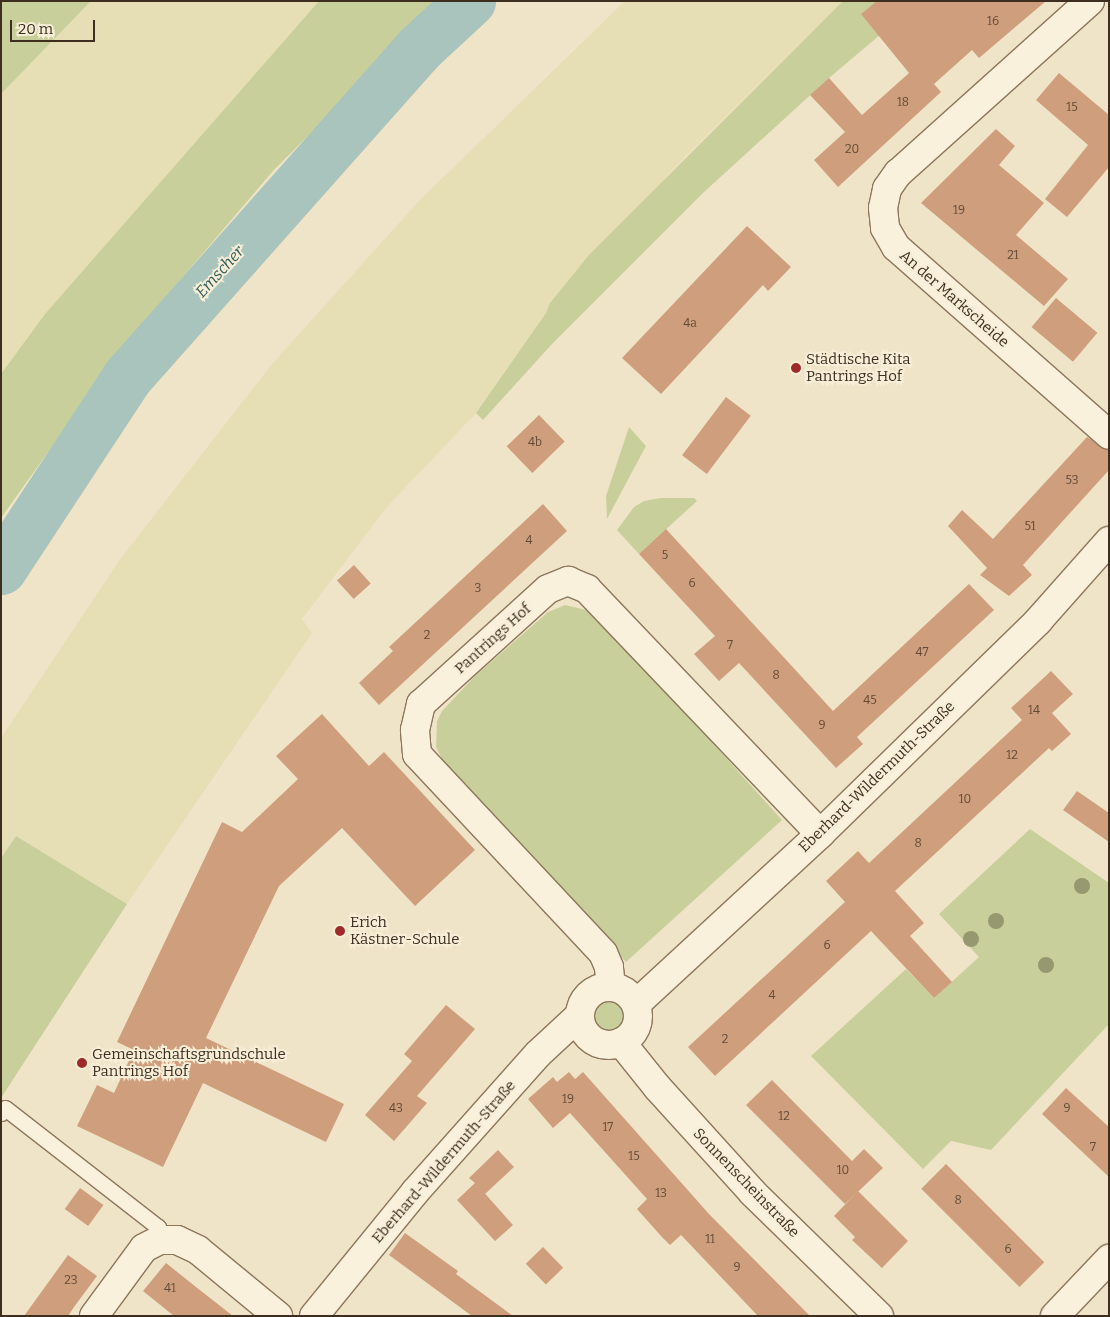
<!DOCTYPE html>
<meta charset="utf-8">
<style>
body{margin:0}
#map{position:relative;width:1110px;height:1317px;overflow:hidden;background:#f0e4c8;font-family:Bitter,serif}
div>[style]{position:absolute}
.farmland>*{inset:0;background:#e6deb5}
.green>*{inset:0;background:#c9cf9b}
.round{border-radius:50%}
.river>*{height:51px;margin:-25.5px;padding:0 25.5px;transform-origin:25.5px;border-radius:25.5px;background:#a9c4bc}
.building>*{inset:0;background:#cf9f7d;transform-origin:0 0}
.roads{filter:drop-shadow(1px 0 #8d765c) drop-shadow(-1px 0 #8d765c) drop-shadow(0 1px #8d765c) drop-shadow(0 -1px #8d765c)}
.service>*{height:15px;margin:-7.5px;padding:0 7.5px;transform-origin:7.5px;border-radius:7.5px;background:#faf1dc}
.minor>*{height:28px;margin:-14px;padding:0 14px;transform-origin:14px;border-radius:14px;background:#faf1dc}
.minor>.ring{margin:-14px;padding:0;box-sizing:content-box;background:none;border:28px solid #faf1dc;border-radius:50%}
.trees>*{width:16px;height:16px;margin:-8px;border-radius:50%;background:#96986f}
.dots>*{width:14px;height:14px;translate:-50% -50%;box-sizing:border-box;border:2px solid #f7eed8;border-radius:50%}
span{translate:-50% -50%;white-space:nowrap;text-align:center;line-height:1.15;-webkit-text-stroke:4px #f7eed8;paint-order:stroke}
.number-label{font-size:12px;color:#624a37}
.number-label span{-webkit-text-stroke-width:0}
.street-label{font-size:15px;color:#3d2e20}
.poi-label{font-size:15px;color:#3d2e20}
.left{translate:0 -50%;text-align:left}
.water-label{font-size:16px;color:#2f5d5a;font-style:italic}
.frame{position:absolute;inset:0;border:2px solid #3d2e20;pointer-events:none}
.scale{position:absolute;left:10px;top:20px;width:85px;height:22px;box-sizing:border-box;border:2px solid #3d2e20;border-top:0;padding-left:6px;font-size:15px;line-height:18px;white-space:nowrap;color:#3d2e20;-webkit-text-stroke:4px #f7eed8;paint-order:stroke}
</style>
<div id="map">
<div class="farmland">
<div style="clip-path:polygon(91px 1px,319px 1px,45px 314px,1px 374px,1px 94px)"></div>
<div style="clip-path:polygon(625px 1px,843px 1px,683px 159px,550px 303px,546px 313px,476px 413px,386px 508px,302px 619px,312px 633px,127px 904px,16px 836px,1px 858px,1px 738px,121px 558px,272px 364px,420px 200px)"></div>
</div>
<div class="green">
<div style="clip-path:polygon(1px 1px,91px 1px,1px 94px)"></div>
<div style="clip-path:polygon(319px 1px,442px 1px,273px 171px,123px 347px,1px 518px,1px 374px,45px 314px)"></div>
<div style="clip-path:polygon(843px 1px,920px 1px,829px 78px,703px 193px,552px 344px,483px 420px,476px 413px,546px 313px,550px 303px,589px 255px)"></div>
<div style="clip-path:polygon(629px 427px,646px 446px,607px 519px,606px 496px)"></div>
<div style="clip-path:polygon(694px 498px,697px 501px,639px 554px,617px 530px,634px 507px,644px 501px,661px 498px)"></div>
<div style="clip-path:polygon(565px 605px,586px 610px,663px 688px,782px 820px,626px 962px,444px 763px,436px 747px,437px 721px,442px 711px,475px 676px,548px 612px)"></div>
<div style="clip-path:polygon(1030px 829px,1109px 883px,1109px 1024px,991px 1150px,951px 1141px,923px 1169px,811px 1056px,906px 969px,934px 998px,979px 957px,939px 914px)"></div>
<div style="clip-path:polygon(16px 836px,127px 904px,1px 1098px,1px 858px)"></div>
<div class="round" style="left:593px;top:999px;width:34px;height:34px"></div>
</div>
<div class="river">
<div style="left:1px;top:569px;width:230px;rotate:-56.7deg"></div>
<div style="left:127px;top:377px;width:438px;rotate:-48.4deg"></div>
<div style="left:418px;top:49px;width:71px;rotate:-42.7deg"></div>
</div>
<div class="building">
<div style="clip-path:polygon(877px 1px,1046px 1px,979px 58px,972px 50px,934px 84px,941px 92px,838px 187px,814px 160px,845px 132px,810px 95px,829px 78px,862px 115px,909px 73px,861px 14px)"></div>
<div style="clip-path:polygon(1059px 73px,1109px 115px,1109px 167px,1067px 217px,1045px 199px,1088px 145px,1036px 100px)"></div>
<div style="clip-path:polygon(996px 129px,1015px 146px,999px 165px,1044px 203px,1016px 235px,1068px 279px,1044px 306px,921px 203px)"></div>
<div style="clip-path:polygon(747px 226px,791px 267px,768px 291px,763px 285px,661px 394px,622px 358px)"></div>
<div style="left:1056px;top:298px;width:54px;height:38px;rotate:40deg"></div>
<div style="left:726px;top:397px;width:31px;height:73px;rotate:37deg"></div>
<div style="left:539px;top:415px;width:37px;height:45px;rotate:46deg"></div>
<div style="clip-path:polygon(1087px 437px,1109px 450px,1109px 470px,1023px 565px,1032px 575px,1009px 596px,980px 575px,987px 568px,948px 526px,962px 510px,993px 539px)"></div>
<div style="clip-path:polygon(543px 504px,567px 531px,379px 705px,359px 683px,393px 651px,389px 647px)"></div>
<div style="clip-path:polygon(666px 529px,833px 711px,969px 584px,994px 610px,857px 737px,863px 744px,836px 768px,739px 663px,719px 681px,694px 654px,715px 636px,639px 554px)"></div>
<div style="left:354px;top:565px;width:25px;height:23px;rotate:48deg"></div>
<div style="clip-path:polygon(1051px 671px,1073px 694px,1052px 713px,1071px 734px,1052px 751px,1049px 748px,895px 891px,924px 923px,910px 936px,952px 982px,934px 998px,871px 931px,715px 1076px,688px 1047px,845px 902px,826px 881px,858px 851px,869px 863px,1022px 720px,1011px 708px)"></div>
<div style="clip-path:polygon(322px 714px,369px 766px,384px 752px,475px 850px,415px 906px,342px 828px,279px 886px,206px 1038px,344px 1104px,326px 1142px,203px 1083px,163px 1167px,77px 1126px,97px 1085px,114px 1093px,134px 1050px,117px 1042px,222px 822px,242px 832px,298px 779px,276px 756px)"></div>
<div style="clip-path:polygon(1077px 791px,1109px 813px,1109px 842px,1063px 810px)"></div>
<div style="clip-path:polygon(446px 1005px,475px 1029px,417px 1096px,427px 1103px,394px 1141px,365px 1115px,412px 1061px,404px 1054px)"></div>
<div style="clip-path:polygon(569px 1072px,575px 1079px,583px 1072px,709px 1214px,810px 1316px,758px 1316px,681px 1235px,670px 1245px,661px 1236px,637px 1209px,647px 1199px,570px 1113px,553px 1128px,528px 1099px,553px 1077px,557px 1082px)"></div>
<div style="clip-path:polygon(772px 1080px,852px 1161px,864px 1149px,883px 1168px,845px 1204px,746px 1105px)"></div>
<div style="clip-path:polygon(1066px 1088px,1109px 1127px,1109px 1177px,1042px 1114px)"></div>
<div style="clip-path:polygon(498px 1150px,514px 1167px,485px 1194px,481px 1189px,513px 1225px,495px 1241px,457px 1200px,475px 1183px,469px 1178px)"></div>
<div style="left:946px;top:1164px;width:139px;height:35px;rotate:45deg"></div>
<div style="left:80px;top:1188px;width:29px;height:26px;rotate:36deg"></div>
<div style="clip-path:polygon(858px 1191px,908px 1241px,882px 1268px,852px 1240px,855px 1237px,834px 1216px)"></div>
<div style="clip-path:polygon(405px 1233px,458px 1271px,456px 1274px,513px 1316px,472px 1316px,389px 1255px)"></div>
<div style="left:543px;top:1247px;width:29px;height:24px;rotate:46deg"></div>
<div style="clip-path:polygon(68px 1255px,97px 1276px,74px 1307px,68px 1316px,24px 1316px)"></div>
<div style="clip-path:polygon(166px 1263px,196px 1287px,233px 1316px,174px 1316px,143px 1291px)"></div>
</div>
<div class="roads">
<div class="service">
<div style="left:1px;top:1113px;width:6px;rotate:-51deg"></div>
<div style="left:5px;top:1108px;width:194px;rotate:37.9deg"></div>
<div style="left:158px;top:1227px;width:13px;rotate:81deg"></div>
</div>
<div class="minor">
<div style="left:1090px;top:1px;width:258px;rotate:138.1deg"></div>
<div style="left:898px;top:173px;width:19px;rotate:125deg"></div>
<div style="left:887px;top:189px;width:19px;rotate:102deg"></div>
<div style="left:883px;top:208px;width:20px;rotate:84deg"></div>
<div style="left:885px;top:228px;width:22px;rotate:60deg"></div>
<div style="left:896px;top:247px;width:284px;rotate:41.4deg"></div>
<div style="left:611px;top:987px;width:20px;rotate:-96deg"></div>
<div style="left:609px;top:967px;width:15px;rotate:-113deg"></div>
<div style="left:603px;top:953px;width:272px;rotate:-133.1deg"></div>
<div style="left:417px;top:754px;width:24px;rotate:-95deg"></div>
<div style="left:415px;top:730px;width:27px;rotate:-77deg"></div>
<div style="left:421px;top:704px;width:171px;rotate:-42.2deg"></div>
<div style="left:548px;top:589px;width:22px;rotate:-22deg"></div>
<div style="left:568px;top:581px;width:21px;rotate:23deg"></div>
<div style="left:587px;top:589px;width:338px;rotate:46.4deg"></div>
<div class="ring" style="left:580px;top:987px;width:30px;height:30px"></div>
<div style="left:636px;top:1004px;width:251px;rotate:-42.7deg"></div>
<div style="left:820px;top:834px;width:305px;rotate:-44.3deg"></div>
<div style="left:1038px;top:621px;width:107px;rotate:-48.4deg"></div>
<div style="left:621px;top:1042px;width:58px;rotate:51.3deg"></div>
<div style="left:657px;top:1087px;width:143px;rotate:47.8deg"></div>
<div style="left:753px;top:1193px;width:176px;rotate:44.3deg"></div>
<div style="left:94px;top:1316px;width:84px;rotate:-53.7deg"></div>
<div style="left:144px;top:1248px;width:18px;rotate:-27deg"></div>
<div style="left:160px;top:1240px;width:17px"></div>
<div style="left:177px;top:1240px;width:23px;rotate:25deg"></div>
<div style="left:198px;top:1250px;width:104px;rotate:39.5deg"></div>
<div style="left:314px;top:1316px;width:160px;rotate:-50.8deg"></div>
<div style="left:415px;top:1192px;width:185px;rotate:-48.3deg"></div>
<div style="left:538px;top:1054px;width:57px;rotate:-42.9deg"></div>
<div style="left:1055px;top:1316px;width:79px;rotate:-46.5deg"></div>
</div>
</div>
<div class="trees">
<div style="left:1082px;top:886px"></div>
<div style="left:996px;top:921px"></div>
<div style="left:971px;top:939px"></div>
<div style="left:1046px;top:965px"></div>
</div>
<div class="dots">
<div style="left:796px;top:368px;background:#9e2a2b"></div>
<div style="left:340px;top:931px;background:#9e2a2b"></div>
<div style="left:82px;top:1063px;background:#9e2a2b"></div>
</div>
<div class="number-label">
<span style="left:993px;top:22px">16</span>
<span style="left:903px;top:103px">18</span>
<span style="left:1072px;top:108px">15</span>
<span style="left:852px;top:150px">20</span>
<span style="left:959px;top:211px">19</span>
<span style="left:1013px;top:256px">21</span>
<span style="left:690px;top:324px">4a</span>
<span style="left:535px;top:443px">4b</span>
<span style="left:1072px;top:481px">53</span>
<span style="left:1030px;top:527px">51</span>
<span style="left:529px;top:541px">4</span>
<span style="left:665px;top:556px">5</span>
<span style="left:692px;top:584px">6</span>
<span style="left:478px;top:589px">3</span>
<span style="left:427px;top:636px">2</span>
<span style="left:730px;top:646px">7</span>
<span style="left:922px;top:653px">47</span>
<span style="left:776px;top:676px">8</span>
<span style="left:870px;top:701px">45</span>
<span style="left:1034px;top:711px">14</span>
<span style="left:822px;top:726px">9</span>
<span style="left:1012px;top:756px">12</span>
<span style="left:965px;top:800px">10</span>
<span style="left:918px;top:844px">8</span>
<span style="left:827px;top:946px">6</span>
<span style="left:772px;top:996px">4</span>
<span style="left:725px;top:1040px">2</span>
<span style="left:568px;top:1100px">19</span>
<span style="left:396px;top:1109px">43</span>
<span style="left:1067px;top:1109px">9</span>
<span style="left:784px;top:1117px">12</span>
<span style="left:608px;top:1128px">17</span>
<span style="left:1093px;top:1148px">7</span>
<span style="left:634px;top:1157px">15</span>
<span style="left:843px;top:1171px">10</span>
<span style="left:661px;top:1194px">13</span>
<span style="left:958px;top:1201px">8</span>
<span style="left:710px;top:1240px">11</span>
<span style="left:1008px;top:1250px">6</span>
<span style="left:737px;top:1268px">9</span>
<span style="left:71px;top:1281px">23</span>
<span style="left:170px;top:1289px">41</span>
</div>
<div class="street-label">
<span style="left:954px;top:299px;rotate:41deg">An der Markscheide</span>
<span style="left:493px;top:639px;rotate:-42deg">Pantrings Hof</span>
<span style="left:877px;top:777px;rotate:-44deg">Eberhard-Wildermuth-Straße</span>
<span style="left:444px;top:1162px;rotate:-49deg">Eberhard-Wildermuth-Straße</span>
<span style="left:746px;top:1183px;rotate:46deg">Sonnenscheinstraße</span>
</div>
<div class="poi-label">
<span class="left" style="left:806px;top:368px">Städtische Kita<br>Pantrings Hof</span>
<span class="left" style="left:350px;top:931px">Erich<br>Kästner-Schule</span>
<span class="left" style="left:92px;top:1063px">Gemeinschaftsgrundschule<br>Pantrings Hof</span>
</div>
<div class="water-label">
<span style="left:220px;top:272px;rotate:-48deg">Emscher</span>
</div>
<div class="frame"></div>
<div class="scale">20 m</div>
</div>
